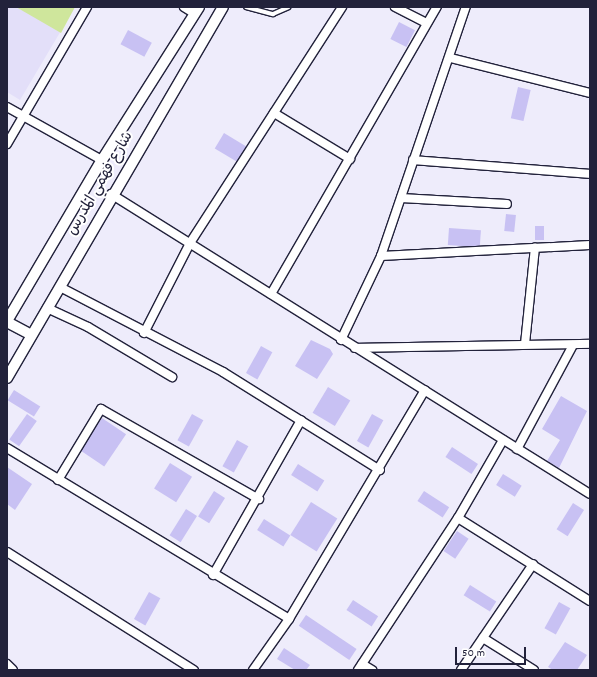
<!DOCTYPE html>
<meta charset="utf-8">
<style>
body{margin:0}
#map{position:relative;width:597px;height:677px;overflow:hidden;background:#eeecfb;font-family:Dekko,"Playpen Sans Arabic",sans-serif}
div>[style]{position:absolute}
.built>*{inset:0;background:#e3dff9}
.green>*{inset:0;background:#cfe69c}
.building>*{inset:0;background:#c8c1f3;transform-origin:0 0}
.roads{filter:drop-shadow(1px 0 #22223b) drop-shadow(-1px 0 #22223b) drop-shadow(0 1px #22223b) drop-shadow(0 -1px #22223b)}
.service>*{height:4px;margin:-2px;padding:0 2px;transform-origin:2px;border-radius:2px;background:#fff}
.minor>*{height:8px;margin:-4px;padding:0 4px;transform-origin:4px;border-radius:4px;background:#fff}
.tertiary>*{height:10px;margin:-5px;padding:0 5px;transform-origin:5px;border-radius:5px;background:#fff}
span{translate:-50% -50%;white-space:nowrap;text-align:center;line-height:1.15;-webkit-text-stroke:4px #fff;paint-order:stroke}
.street-label{font-size:15px;color:#22223b}
.frame{position:absolute;inset:0;border:8px solid #22223b;pointer-events:none}
.scale{position:absolute;left:455px;top:647px;width:71px;height:18px;box-sizing:border-box;border:2px solid #22223b;border-top:0;padding-left:5px;font-size:12px;line-height:14px;white-space:nowrap;color:#22223b;-webkit-text-stroke:3px #fff;paint-order:stroke}
</style>
<div id="map">
<div class="built">
<div style="clip-path:polygon(7px 7px,75px 7px,20px 100px,7px 92px)"></div>
</div>
<div class="green">
<div style="clip-path:polygon(16px 7px,75px 7px,61px 33px)"></div>
</div>
<div class="building">
<div style="left:399px;top:22px;width:18px;height:19px;rotate:27deg"></div>
<div style="left:128px;top:30px;width:27px;height:16px;rotate:28deg"></div>
<div style="left:518px;top:87px;width:13px;height:32px;rotate:13deg"></div>
<div style="left:224px;top:133px;width:26px;height:18px;rotate:31deg"></div>
<div style="left:506px;top:214px;width:10px;height:17px;rotate:6deg"></div>
<div style="left:535px;top:226px;width:9px;height:14px"></div>
<div style="left:449px;top:228px;width:32px;height:17px;rotate:4deg"></div>
<div style="clip-path:polygon(311px 340px,330px 349px,333px 354px,317px 379px,295px 366px)"></div>
<div style="left:261px;top:346px;width:13px;height:31px;rotate:29deg"></div>
<div style="left:328px;top:387px;width:26px;height:30px;rotate:31deg"></div>
<div style="left:14px;top:390px;width:31px;height:12px;rotate:32deg"></div>
<div style="clip-path:polygon(561px 396px,587px 411px,559px 468px,547px 461px,560px 440px,542px 429px)"></div>
<div style="left:27px;top:414px;width:12px;height:31px;rotate:35deg"></div>
<div style="left:192px;top:414px;width:13px;height:30px;rotate:29deg"></div>
<div style="left:372px;top:414px;width:13px;height:31px;rotate:29deg"></div>
<div style="left:102px;top:418px;width:29px;height:39px;rotate:34deg"></div>
<div style="left:237px;top:440px;width:13px;height:30px;rotate:29deg"></div>
<div style="left:452px;top:447px;width:31px;height:12px;rotate:33deg"></div>
<div style="left:170px;top:463px;width:26px;height:30px;rotate:32deg"></div>
<div style="left:298px;top:464px;width:31px;height:13px;rotate:32deg"></div>
<div style="clip-path:polygon(7px 467px,32px 484px,15px 510px,7px 504px)"></div>
<div style="left:503px;top:474px;width:22px;height:13px;rotate:32deg"></div>
<div style="left:214px;top:491px;width:13px;height:30px;rotate:32deg"></div>
<div style="left:424px;top:491px;width:30px;height:12px;rotate:33deg"></div>
<div style="left:311px;top:502px;width:31px;height:39px;rotate:32deg"></div>
<div style="left:573px;top:503px;width:13px;height:31px;rotate:32deg"></div>
<div style="left:186px;top:509px;width:13px;height:31px;rotate:32deg"></div>
<div style="left:264px;top:519px;width:31px;height:13px;rotate:32deg"></div>
<div style="left:457px;top:531px;width:14px;height:24px;rotate:34deg"></div>
<div style="left:470px;top:585px;width:31px;height:12px;rotate:32deg"></div>
<div style="left:149px;top:592px;width:13px;height:31px;rotate:29deg"></div>
<div style="left:353px;top:600px;width:30px;height:12px;rotate:33deg"></div>
<div style="left:559px;top:602px;width:13px;height:30px;rotate:29deg"></div>
<div style="left:306px;top:615px;width:61px;height:13px;rotate:34deg"></div>
<div style="clip-path:polygon(565px 642px,587px 655px,577px 670px,553px 670px,548px 667px)"></div>
<div style="clip-path:polygon(284px 648px,310px 665px,306px 670px,295px 670px,277px 659px)"></div>
</div>
<div class="roads">
<div class="service">
<div style="left:246px;top:7px;width:28px;rotate:15deg"></div>
<div style="left:273px;top:14px;width:17px;rotate:-24deg"></div>
</div>
<div class="minor">
<div style="left:184px;top:7px;width:13px;rotate:32deg"></div>
<div style="left:395px;top:7px;width:35px;rotate:27deg"></div>
<div style="left:451px;top:58px;width:143px;rotate:14.1deg"></div>
<div style="left:7px;top:107px;width:109px;rotate:29.2deg"></div>
<div style="left:274px;top:113px;width:89px;rotate:31.2deg"></div>
<div style="left:7px;top:144px;width:159px;rotate:-59.7deg"></div>
<div style="left:413px;top:160px;width:178px;rotate:4.5deg"></div>
<div style="left:111px;top:194px;width:565px;rotate:32.06deg"></div>
<div style="left:401px;top:198px;width:106px;rotate:3.2deg"></div>
<div style="left:381px;top:256px;width:209px;rotate:-3deg"></div>
<div style="left:60px;top:287px;width:184px;rotate:27.5deg"></div>
<div style="left:223px;top:372px;width:185px;rotate:32deg"></div>
<div style="left:271px;top:294px;width:332px;rotate:-60deg"></div>
<div style="left:47px;top:308px;width:45px;rotate:24.9deg"></div>
<div style="left:88px;top:327px;width:98px;rotate:30.8deg"></div>
<div style="left:144px;top:333px;width:101px;rotate:-62.9deg"></div>
<div style="left:190px;top:243px;width:281px;rotate:-57.2deg"></div>
<div style="left:341px;top:340px;width:93px;rotate:-64.5deg"></div>
<div style="left:381px;top:256px;width:263px;rotate:-71.2deg"></div>
<div style="left:525px;top:344px;width:97px;rotate:-84.1deg"></div>
<div style="left:355px;top:348px;width:235px;rotate:-1deg"></div>
<div style="left:7px;top:448px;width:330px;rotate:31.2deg"></div>
<div style="left:517px;top:449px;width:118px;rotate:-61.7deg"></div>
<div style="left:58px;top:480px;width:83px;rotate:-58.8deg"></div>
<div style="left:101px;top:409px;width:182px;rotate:29.7deg"></div>
<div style="left:458px;top:518px;width:156px;rotate:32.2deg"></div>
<div style="left:7px;top:552px;width:221px;rotate:32.3deg"></div>
<div style="left:213px;top:575px;width:178px;rotate:-60.4deg"></div>
<div style="left:483px;top:638px;width:60px;rotate:32.1deg"></div>
<div style="left:7px;top:664px;width:8px;rotate:45deg"></div>
<div style="left:362px;top:664px;width:12px;rotate:31deg"></div>
<div style="left:253px;top:670px;width:62px;rotate:-54.8deg"></div>
<div style="left:289px;top:619px;width:266px;rotate:-59.3deg"></div>
<div style="left:358px;top:670px;width:182px;rotate:-56.7deg"></div>
<div style="left:458px;top:518px;width:90px;rotate:-60deg"></div>
<div style="left:461px;top:670px;width:128px;rotate:-55.8deg"></div>
</div>
<div class="tertiary">
<div style="left:7px;top:321px;width:187px;rotate:-59.5deg"></div>
<div style="left:102px;top:160px;width:181px;rotate:-57.6deg"></div>
<div style="left:7px;top:322px;width:27px;rotate:28deg"></div>
<div style="left:7px;top:378px;width:429px;rotate:-59.8deg"></div>
</div>
</div>
<div class="street-label">
<span style="left:101px;top:184px;rotate:-60deg">شارع فهمي المدرس</span>
</div>
<div class="frame"></div>
<div class="scale">50 m</div>
</div>
